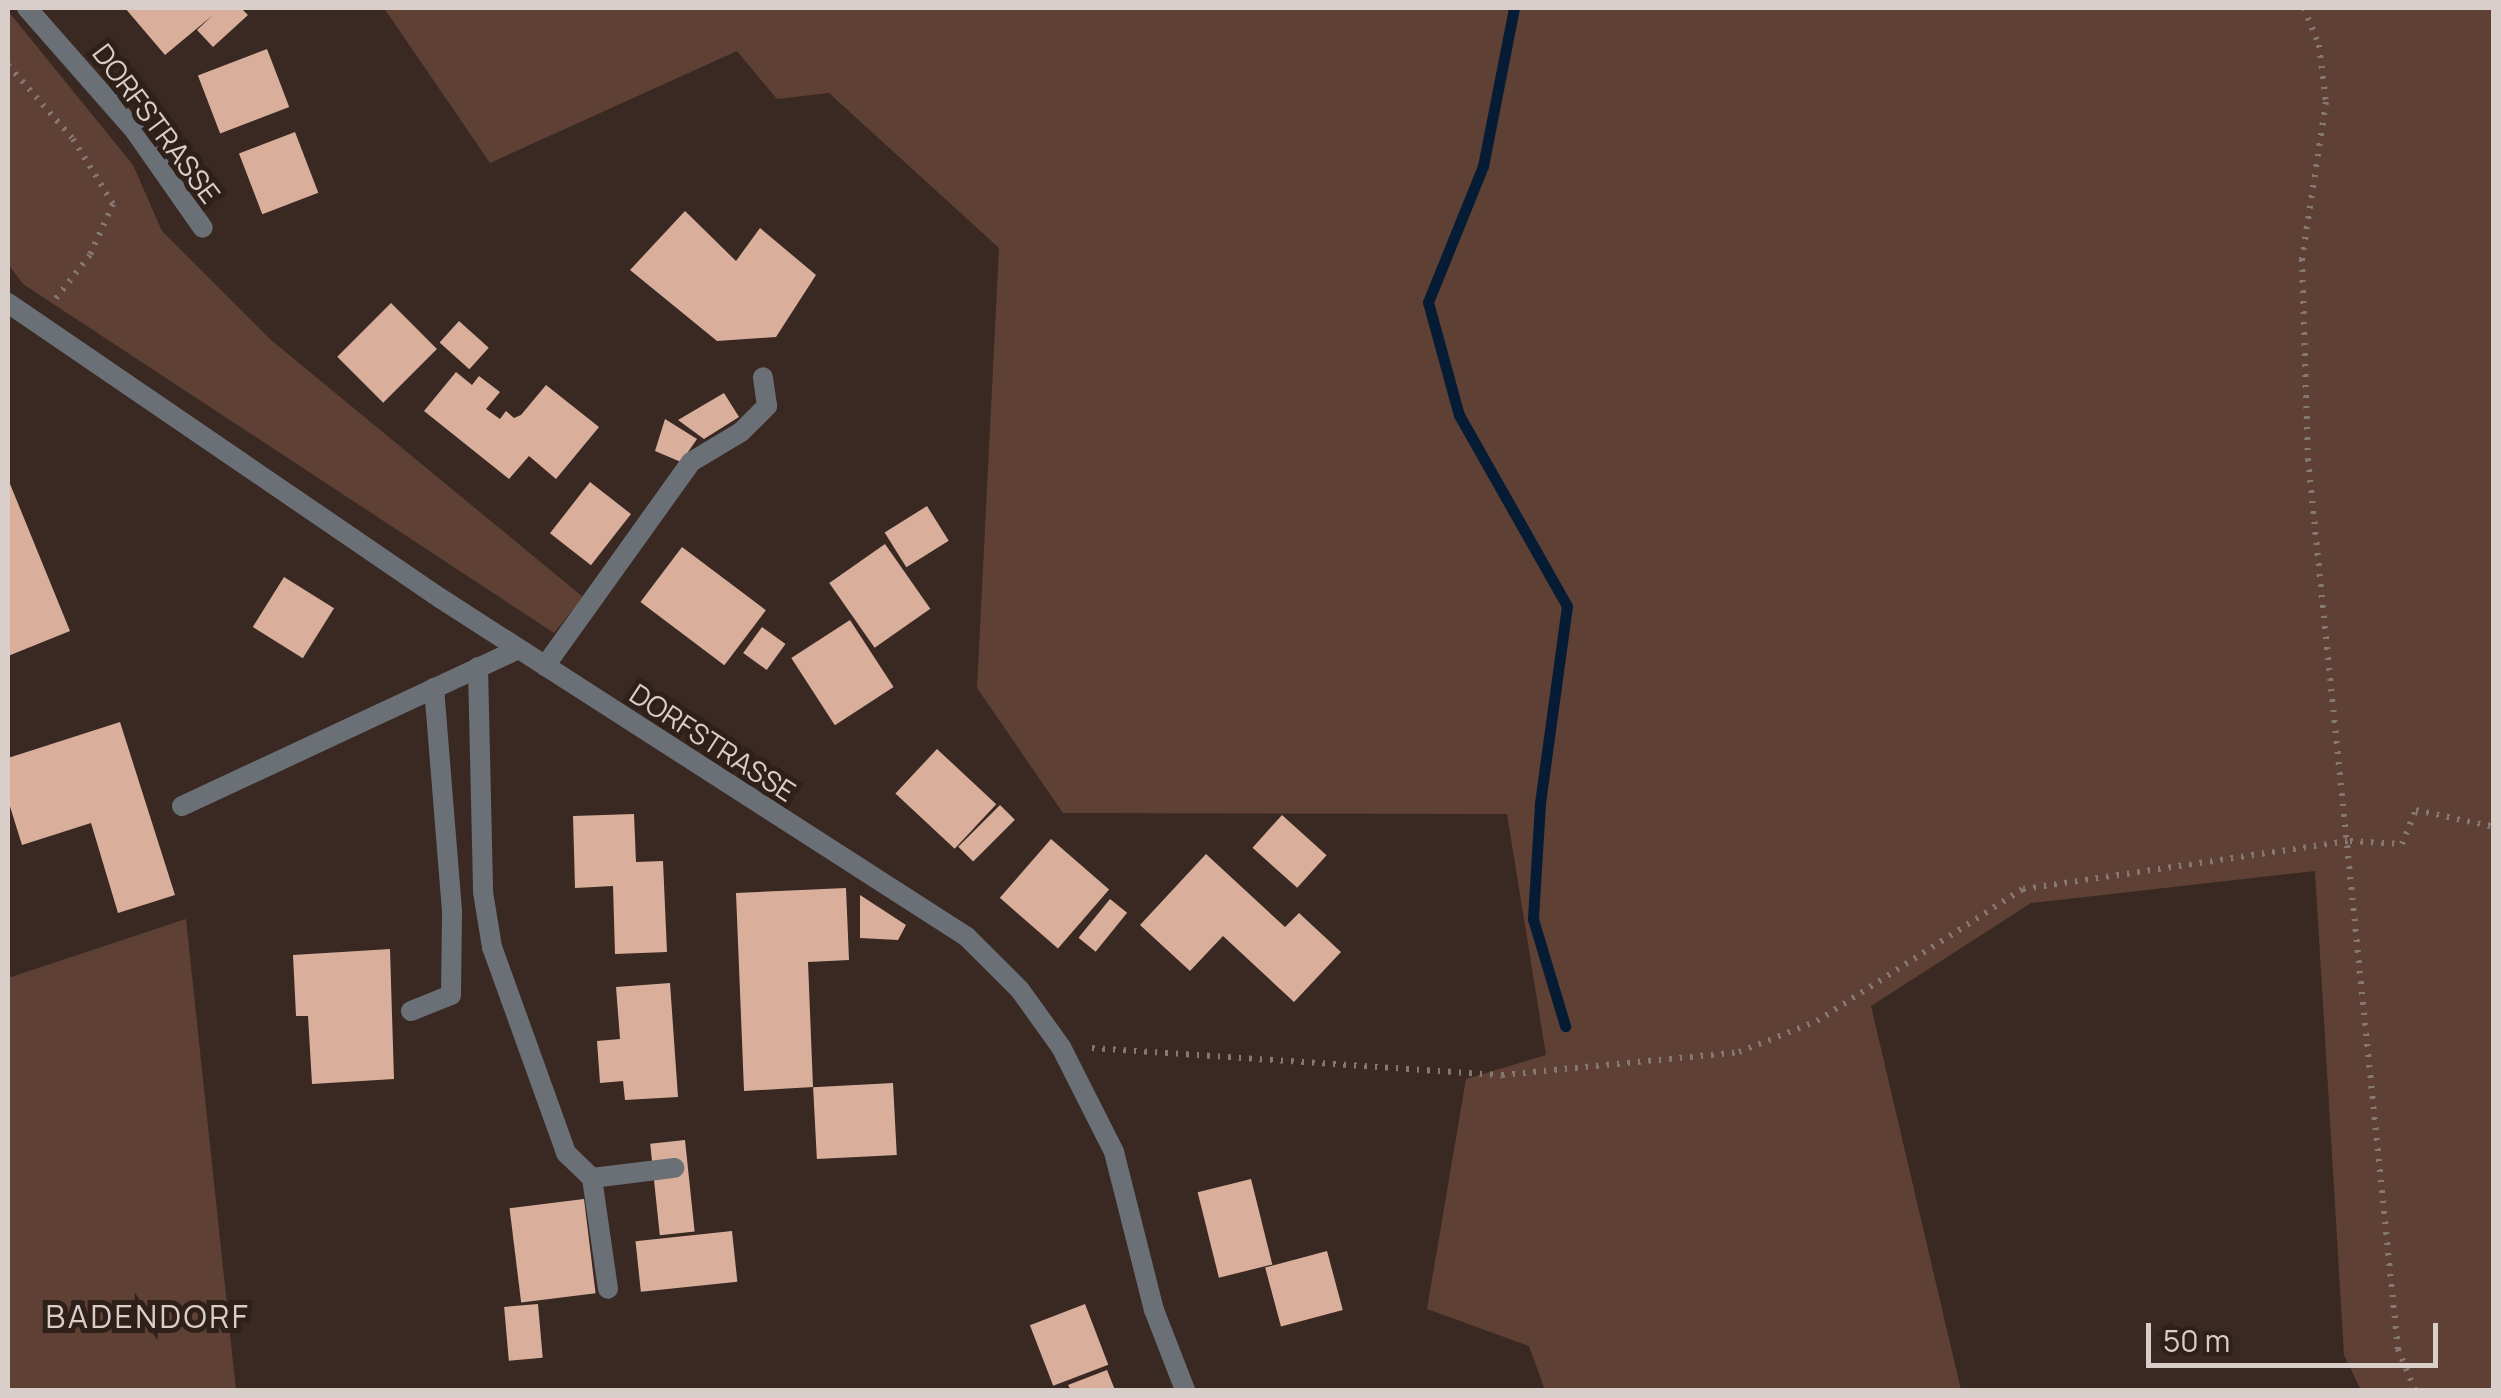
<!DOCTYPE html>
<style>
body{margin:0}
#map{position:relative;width:2501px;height:1398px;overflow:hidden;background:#392922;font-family:Manrope,sans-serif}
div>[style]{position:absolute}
.green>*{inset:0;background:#5e4134}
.stream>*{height:11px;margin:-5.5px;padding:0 5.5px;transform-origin:5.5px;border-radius:5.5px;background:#061c35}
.building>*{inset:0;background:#d9af9c;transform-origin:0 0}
.path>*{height:6px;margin-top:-3px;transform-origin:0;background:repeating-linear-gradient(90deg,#857772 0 2.5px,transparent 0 10.5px)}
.service>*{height:20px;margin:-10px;padding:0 10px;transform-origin:10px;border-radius:10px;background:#6b7077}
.minor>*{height:20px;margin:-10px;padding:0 10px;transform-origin:10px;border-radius:10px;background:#6b7077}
span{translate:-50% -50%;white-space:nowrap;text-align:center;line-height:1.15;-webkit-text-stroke:10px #2f2019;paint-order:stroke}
.street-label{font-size:28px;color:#d9ceca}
.quarter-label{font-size:32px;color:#d9ceca;letter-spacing:2.5px}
.frame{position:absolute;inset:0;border:10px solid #d9ceca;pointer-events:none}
.scale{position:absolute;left:2146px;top:1323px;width:292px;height:45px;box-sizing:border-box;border:5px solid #d9ceca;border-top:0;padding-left:12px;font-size:30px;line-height:35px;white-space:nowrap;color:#d9ceca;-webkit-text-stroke:8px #2f2019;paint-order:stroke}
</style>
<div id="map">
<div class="green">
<div style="clip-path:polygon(384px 8px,2493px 8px,2493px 1390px,2361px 1390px,2344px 1355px,2315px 871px,2031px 903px,1871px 1006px,1961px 1390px,1545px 1390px,1529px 1346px,1427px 1309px,1466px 1079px,1546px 1055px,1507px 814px,1063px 813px,977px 688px,999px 248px,829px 93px,777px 99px,737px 51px,490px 163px)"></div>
<div style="clip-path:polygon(8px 11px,133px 165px,162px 231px,271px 340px,583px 597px,554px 633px,23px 284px,8px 264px)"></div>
<div style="clip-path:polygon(186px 919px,236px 1390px,8px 1390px,8px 978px)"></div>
</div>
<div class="stream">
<div style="left:1514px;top:8px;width:161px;rotate:101.1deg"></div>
<div style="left:1483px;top:166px;width:147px;rotate:112deg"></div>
<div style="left:1428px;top:302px;width:117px;rotate:74.7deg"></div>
<div style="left:1459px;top:415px;width:219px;rotate:60.5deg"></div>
<div style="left:1567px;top:606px;width:200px;rotate:97.8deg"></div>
<div style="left:1540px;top:804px;width:115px;rotate:93.5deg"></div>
<div style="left:1533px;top:919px;width:112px;rotate:73.3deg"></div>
</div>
<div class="building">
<div style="clip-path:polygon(125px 8px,241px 8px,248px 15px,213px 47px,197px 30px,213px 15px,165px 55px)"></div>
<div style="left:267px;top:49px;width:62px;height:74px;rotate:69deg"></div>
<div style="left:295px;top:132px;width:65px;height:60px;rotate:69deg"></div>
<div style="clip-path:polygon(685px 211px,736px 261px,760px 228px,816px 275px,776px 337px,717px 341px,630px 270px)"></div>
<div style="left:391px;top:303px;width:65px;height:76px;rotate:45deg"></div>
<div style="left:459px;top:321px;width:40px;height:29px;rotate:42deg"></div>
<div style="clip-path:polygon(456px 372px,472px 385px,479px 376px,500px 392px,486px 409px,500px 419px,506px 411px,514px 418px,521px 415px,546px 385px,599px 427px,556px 479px,529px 456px,509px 479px,424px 411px)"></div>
<div style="clip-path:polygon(724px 393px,739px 417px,704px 439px,678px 420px)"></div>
<div style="clip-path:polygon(665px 419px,697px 439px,681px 462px,655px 451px)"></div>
<div style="clip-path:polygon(8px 479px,70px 631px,8px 656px)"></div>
<div style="left:590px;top:482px;width:52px;height:65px;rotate:38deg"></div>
<div style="left:927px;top:506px;width:41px;height:50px;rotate:58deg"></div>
<div style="left:885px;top:544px;width:79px;height:68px;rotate:55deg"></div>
<div style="left:682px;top:547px;width:105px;height:69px;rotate:37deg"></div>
<div style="left:284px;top:577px;width:59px;height:59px;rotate:32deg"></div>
<div style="left:850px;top:620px;width:80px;height:70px;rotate:57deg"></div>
<div style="left:762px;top:627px;width:29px;height:32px;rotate:36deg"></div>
<div style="clip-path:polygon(120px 722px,175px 895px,118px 913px,91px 823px,22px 845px,8px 800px,8px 758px)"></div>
<div style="left:937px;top:749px;width:81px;height:61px;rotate:43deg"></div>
<div style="left:1000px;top:805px;width:21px;height:59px;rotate:45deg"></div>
<div style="clip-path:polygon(634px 814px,636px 862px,663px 861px,667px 952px,615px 954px,613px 886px,575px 888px,573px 816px)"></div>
<div style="left:1282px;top:815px;width:60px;height:44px;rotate:42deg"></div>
<div style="left:1051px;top:839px;width:77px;height:78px;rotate:41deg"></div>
<div style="clip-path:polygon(1206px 854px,1285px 927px,1299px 913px,1341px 952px,1294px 1002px,1223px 936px,1190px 971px,1140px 925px)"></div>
<div style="clip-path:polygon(846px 888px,849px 960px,808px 962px,813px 1087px,744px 1091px,736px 893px)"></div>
<div style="clip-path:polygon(860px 895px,906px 925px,898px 940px,860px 938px)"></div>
<div style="left:1110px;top:899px;width:22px;height:50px;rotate:39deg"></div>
<div style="clip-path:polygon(390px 949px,394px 1079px,312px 1084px,308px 1016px,296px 1016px,293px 955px)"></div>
<div style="clip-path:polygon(670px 983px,678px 1097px,625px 1100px,623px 1081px,600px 1083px,597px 1041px,620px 1039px,616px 987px)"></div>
<div style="left:893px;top:1083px;width:72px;height:80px;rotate:87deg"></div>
<div style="left:685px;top:1140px;width:92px;height:35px;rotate:84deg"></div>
<div style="left:1251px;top:1179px;width:88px;height:55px;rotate:76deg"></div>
<div style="left:584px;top:1199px;width:95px;height:75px;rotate:83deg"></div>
<div style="left:732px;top:1231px;width:51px;height:97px;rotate:84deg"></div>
<div style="left:1327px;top:1251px;width:61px;height:64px;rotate:75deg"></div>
<div style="left:538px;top:1304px;width:54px;height:34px;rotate:85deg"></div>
<div style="left:1085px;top:1304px;width:65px;height:59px;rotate:69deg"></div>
<div style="clip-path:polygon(1107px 1370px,1115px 1390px,1071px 1390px,1068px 1385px)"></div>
</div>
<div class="path">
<div style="left:2304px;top:8px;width:40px;rotate:68deg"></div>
<div style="left:2319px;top:45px;width:57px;rotate:83deg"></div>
<div style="left:2326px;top:102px;width:159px;rotate:98.7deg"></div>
<div style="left:2302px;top:259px;width:200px;rotate:88.3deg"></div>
<div style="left:2308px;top:459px;width:895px;rotate:84.23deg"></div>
<div style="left:2398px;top:1349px;width:44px;rotate:67.5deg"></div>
<div style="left:8px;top:65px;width:98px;rotate:48.7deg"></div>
<div style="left:73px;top:139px;width:76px;rotate:58.4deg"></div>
<div style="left:113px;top:204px;width:56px;rotate:114.3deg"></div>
<div style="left:90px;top:255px;width:60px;rotate:128.2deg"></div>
<div style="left:1092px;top:1048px;width:411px;rotate:3.8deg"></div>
<div style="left:1502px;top:1075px;width:238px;rotate:-5.5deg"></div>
<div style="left:1739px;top:1052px;width:84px;rotate:-21.7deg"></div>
<div style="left:1817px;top:1021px;width:245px;rotate:-32.7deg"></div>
<div style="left:2023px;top:889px;width:331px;rotate:-8.4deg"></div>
<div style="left:2350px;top:841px;width:52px;rotate:3.3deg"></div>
<div style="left:2402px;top:844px;width:37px;rotate:-68deg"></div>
<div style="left:2416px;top:810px;width:76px;rotate:12.2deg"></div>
<div style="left:2490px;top:826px;width:6px;rotate:-51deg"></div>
</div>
<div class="service">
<div style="left:545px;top:666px;width:251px;rotate:-54.4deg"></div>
<div style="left:691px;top:462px;width:58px;rotate:-31deg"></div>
<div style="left:741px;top:432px;width:37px;rotate:-45deg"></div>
<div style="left:767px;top:406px;width:29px;rotate:-98deg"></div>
<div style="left:478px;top:667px;width:225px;rotate:88.7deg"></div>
<div style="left:483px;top:892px;width:56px;rotate:80.7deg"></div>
<div style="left:492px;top:947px;width:219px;rotate:70.2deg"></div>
<div style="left:566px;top:1153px;width:36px;rotate:44deg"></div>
<div style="left:592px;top:1178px;width:112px;rotate:81.8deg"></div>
<div style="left:182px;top:806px;width:371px;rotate:-25deg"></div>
<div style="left:411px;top:1011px;width:43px;rotate:-21.8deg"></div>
<div style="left:451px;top:995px;width:84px;rotate:-89.3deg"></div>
<div style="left:452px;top:911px;width:224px;rotate:-94.6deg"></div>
<div style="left:592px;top:1178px;width:83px;rotate:-7deg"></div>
</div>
<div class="minor">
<div style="left:27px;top:8px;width:164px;rotate:48.7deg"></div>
<div style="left:135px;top:131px;width:118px;rotate:55deg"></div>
<div style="left:8px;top:303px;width:523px;rotate:34.33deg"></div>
<div style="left:440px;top:598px;width:627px;rotate:32.75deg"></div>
<div style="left:967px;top:937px;width:75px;rotate:45deg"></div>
<div style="left:1020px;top:990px;width:70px;rotate:54.3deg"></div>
<div style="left:1061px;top:1047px;width:118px;rotate:63.2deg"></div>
<div style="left:1114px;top:1152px;width:163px;rotate:75.8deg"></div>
<div style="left:1154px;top:1310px;width:86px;rotate:68.8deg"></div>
</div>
<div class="street-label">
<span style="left:157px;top:123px;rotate:53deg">DORFSTRASSE</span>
<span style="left:713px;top:742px;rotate:33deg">DORFSTRASSE</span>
</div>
<div class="quarter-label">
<span style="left:148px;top:1316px">BADENDORF</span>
</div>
<div class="frame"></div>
<div class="scale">50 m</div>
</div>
